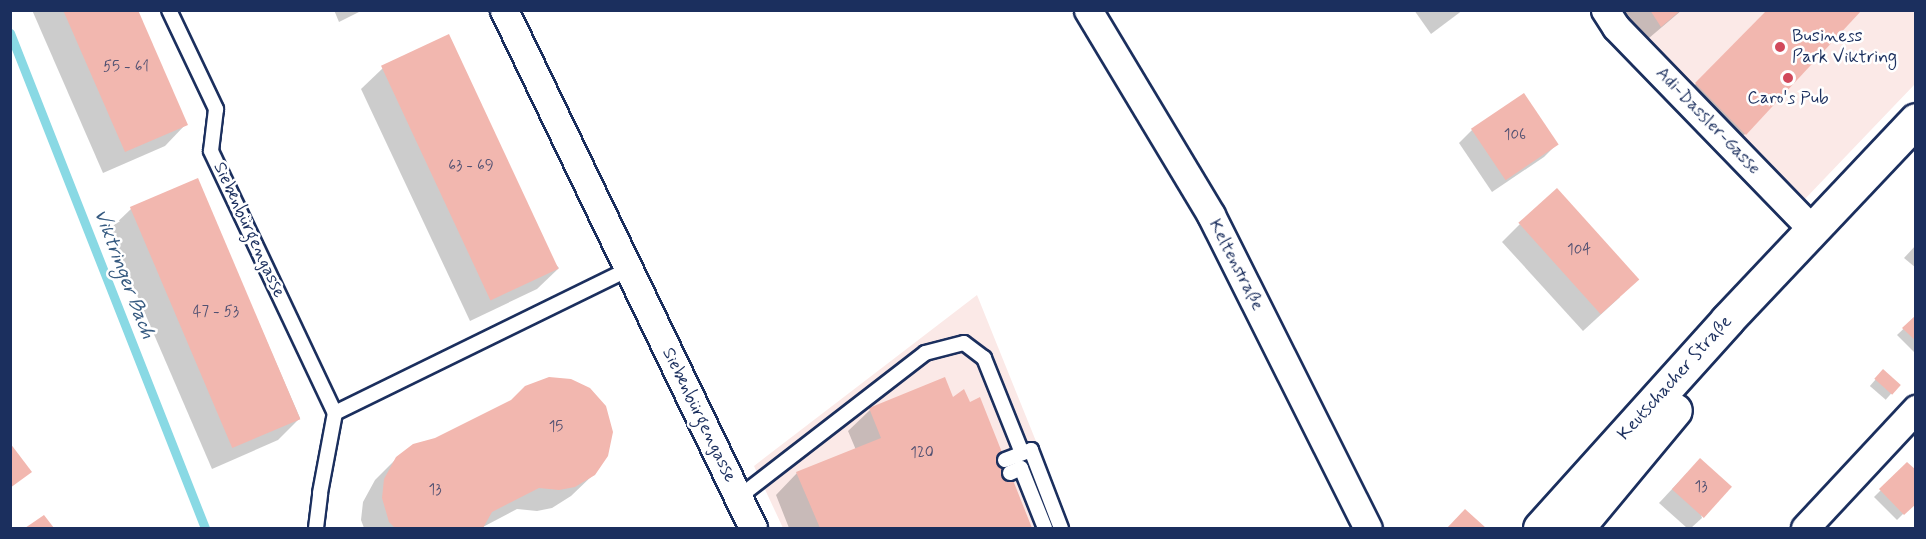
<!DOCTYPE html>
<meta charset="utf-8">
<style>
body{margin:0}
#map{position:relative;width:1926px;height:539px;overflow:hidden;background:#fff;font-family:Mynerve,sans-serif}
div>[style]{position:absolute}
.built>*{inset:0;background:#fbe9e7}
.shadow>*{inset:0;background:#0003;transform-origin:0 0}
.stream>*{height:9px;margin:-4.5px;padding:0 4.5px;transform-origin:4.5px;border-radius:4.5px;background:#89d9e4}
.building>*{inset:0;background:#f2b7af;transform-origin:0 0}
.roads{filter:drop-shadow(2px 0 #1b2f5e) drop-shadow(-2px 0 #1b2f5e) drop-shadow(0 2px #1b2f5e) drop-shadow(0 -2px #1b2f5e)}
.service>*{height:14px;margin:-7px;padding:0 7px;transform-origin:7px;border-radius:7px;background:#fff}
.minor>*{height:27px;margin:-13.5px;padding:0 13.5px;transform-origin:13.5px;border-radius:13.5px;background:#fff}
.secondary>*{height:33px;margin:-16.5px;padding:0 16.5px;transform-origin:16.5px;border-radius:16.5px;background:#fff}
.dots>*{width:16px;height:16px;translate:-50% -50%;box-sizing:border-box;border:3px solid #fff;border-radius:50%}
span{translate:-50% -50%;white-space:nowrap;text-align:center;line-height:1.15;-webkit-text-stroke:5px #fff;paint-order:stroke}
.number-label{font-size:15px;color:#515172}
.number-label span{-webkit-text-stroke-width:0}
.poi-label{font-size:18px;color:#1b2f5e}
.left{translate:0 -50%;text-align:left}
.street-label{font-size:18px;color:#1b2f5e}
.water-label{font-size:20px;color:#365a80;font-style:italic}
.frame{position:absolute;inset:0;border:12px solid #1b2f5e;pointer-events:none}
</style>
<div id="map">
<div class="built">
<div style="clip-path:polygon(1622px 11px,1915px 11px,1915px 84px,1804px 200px)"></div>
<div style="clip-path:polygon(977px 295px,1071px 528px,783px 528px,754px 466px)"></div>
</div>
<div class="shadow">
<div style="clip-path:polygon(32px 10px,137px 10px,186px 124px,165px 146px,103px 173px)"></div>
<div style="clip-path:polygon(334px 10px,363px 10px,339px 22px)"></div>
<div style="clip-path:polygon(1414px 10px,1463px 10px,1431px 34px)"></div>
<div style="clip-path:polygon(1620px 10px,1682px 10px,1642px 44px)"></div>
<div style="clip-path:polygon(1769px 10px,1745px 134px,1727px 152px,1678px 102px)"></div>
<div style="clip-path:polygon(383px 68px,559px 268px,537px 289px,470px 321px,361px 89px)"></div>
<div style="clip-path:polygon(1472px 130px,1557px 144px,1544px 157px,1492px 192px,1459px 143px)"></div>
<div style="clip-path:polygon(197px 180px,300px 418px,278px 440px,212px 469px,109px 230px,131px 209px)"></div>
<div style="clip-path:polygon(1520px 224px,1620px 297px,1583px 331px,1502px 242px)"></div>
<div style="clip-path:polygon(1916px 245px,1916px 268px,1904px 258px)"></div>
<div style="clip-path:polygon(1916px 317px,1916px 354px,1897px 335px)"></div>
<div style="left:1883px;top:371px;width:21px;height:20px;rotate:41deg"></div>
<div style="clip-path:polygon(952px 399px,969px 404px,979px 399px,1030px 528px,789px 528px,776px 495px,797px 473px,856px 450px,848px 431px,870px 410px)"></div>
<div style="clip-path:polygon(397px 458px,594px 474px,571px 496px,552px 508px,537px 511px,517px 509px,481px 528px,364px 528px,361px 520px,363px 502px,375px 480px)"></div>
<div style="clip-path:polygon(1907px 464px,1916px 501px,1897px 520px,1874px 497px)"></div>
<div style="clip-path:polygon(1687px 473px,1702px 518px,1691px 528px,1687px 528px,1659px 503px)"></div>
</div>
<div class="stream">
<div style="left:10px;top:33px;width:532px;rotate:68.5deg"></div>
</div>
<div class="building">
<div style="clip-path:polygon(63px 10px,138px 10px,188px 125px,125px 152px)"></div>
<div style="clip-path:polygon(1650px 10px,1681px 10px,1661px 27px)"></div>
<div style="clip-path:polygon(1767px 10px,1862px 10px,1746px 135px,1695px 83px)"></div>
<div style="left:449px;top:34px;width:259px;height:75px;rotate:65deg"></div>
<div style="left:1524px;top:93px;width:62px;height:64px;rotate:56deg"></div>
<div style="left:198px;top:178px;width:262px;height:74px;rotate:67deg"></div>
<div style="left:1557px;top:188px;width:123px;height:52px;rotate:48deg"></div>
<div style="clip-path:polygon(1916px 315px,1916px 341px,1902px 328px)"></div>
<div style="left:1883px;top:369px;width:24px;height:13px;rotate:42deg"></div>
<div style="clip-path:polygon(549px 377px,571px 379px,590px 388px,606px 406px,613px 432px,608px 456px,595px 475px,575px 487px,559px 490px,539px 488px,492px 512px,483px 528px,395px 528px,389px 522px,382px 498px,384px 479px,396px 457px,413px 444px,435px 438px,511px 400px,525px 386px)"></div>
<div style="clip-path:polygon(945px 377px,953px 397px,964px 389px,970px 402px,980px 397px,1032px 528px,820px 528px,796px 472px,881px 438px,869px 408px)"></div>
<div style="clip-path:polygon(10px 443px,32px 472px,10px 488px)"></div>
<div style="left:1700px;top:458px;width:43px;height:42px;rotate:42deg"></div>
<div style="clip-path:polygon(1907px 462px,1916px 470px,1916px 504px,1904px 515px,1879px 489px)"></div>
<div style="clip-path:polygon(1465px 509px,1486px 528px,1447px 528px)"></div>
<div style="clip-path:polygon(44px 515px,54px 528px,25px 528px)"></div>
</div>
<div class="roads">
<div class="service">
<div style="left:169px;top:10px;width:110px;rotate:64.6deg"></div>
<div style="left:216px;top:109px;width:42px;rotate:96.8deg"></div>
<div style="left:211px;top:151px;width:290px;rotate:64.7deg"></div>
<div style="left:335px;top:413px;width:327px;rotate:-26.1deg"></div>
<div style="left:1005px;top:460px;width:28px;rotate:-21deg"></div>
<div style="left:1031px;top:450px;width:84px;rotate:69deg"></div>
<div style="left:1010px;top:473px;width:12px;rotate:-24deg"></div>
<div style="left:1021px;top:468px;width:65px;rotate:68.2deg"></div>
<div style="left:739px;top:497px;width:235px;rotate:-37.7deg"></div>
<div style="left:925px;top:353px;width:40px;rotate:-14.4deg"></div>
<div style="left:964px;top:343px;width:25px;rotate:37deg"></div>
<div style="left:984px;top:358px;width:102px;rotate:68.2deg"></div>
<div style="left:316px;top:528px;width:35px;rotate:-83deg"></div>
<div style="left:320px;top:493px;width:81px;rotate:-79.4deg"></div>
</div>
<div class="minor">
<div style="left:504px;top:10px;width:575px;rotate:64.33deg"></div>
<div style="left:1088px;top:10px;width:239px;rotate:59deg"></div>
<div style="left:1211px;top:215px;width:350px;rotate:63.4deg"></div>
<div style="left:1605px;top:10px;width:20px;rotate:57deg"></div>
<div style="left:1616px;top:27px;width:283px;rotate:45.9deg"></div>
<div style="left:1805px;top:528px;width:163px;rotate:-47deg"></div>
</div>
<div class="secondary">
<div style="left:1540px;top:528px;width:280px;rotate:-48deg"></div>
<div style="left:1727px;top:320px;width:275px;rotate:-46.6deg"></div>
<div style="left:1577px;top:528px;width:153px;rotate:-50.3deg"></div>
</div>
</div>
<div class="dots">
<div style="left:1780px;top:47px;background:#d1495b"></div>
<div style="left:1788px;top:78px;background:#d1495b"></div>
</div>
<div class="number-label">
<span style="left:126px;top:68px">55 - 61</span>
<span style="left:1515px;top:136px">106</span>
<span style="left:471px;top:167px">63 - 69</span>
<span style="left:1579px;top:251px">104</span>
<span style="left:216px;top:313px">47 - 53</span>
<span style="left:556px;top:428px">15</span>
<span style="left:922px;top:454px">120</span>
<span style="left:1701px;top:488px">13</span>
<span style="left:435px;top:491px">13</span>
</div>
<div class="poi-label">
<span class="left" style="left:1792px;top:47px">Business<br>Park Viktring</span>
<span style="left:1788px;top:98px">Caro's Pub</span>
</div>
<div class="street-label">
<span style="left:1708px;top:121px;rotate:46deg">Adi-Dassler-Gasse</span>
<span style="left:249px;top:230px;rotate:65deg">Siebenbürgengasse</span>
<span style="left:1236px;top:265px;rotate:63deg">Keltenstraße</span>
<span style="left:1675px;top:378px;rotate:-48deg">Keutschacher Straße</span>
<span style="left:699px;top:415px;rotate:64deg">Siebenbürgengasse</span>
</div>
<div class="water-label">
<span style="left:124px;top:274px;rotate:69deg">Viktringer Bach</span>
</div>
<div class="frame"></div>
</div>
